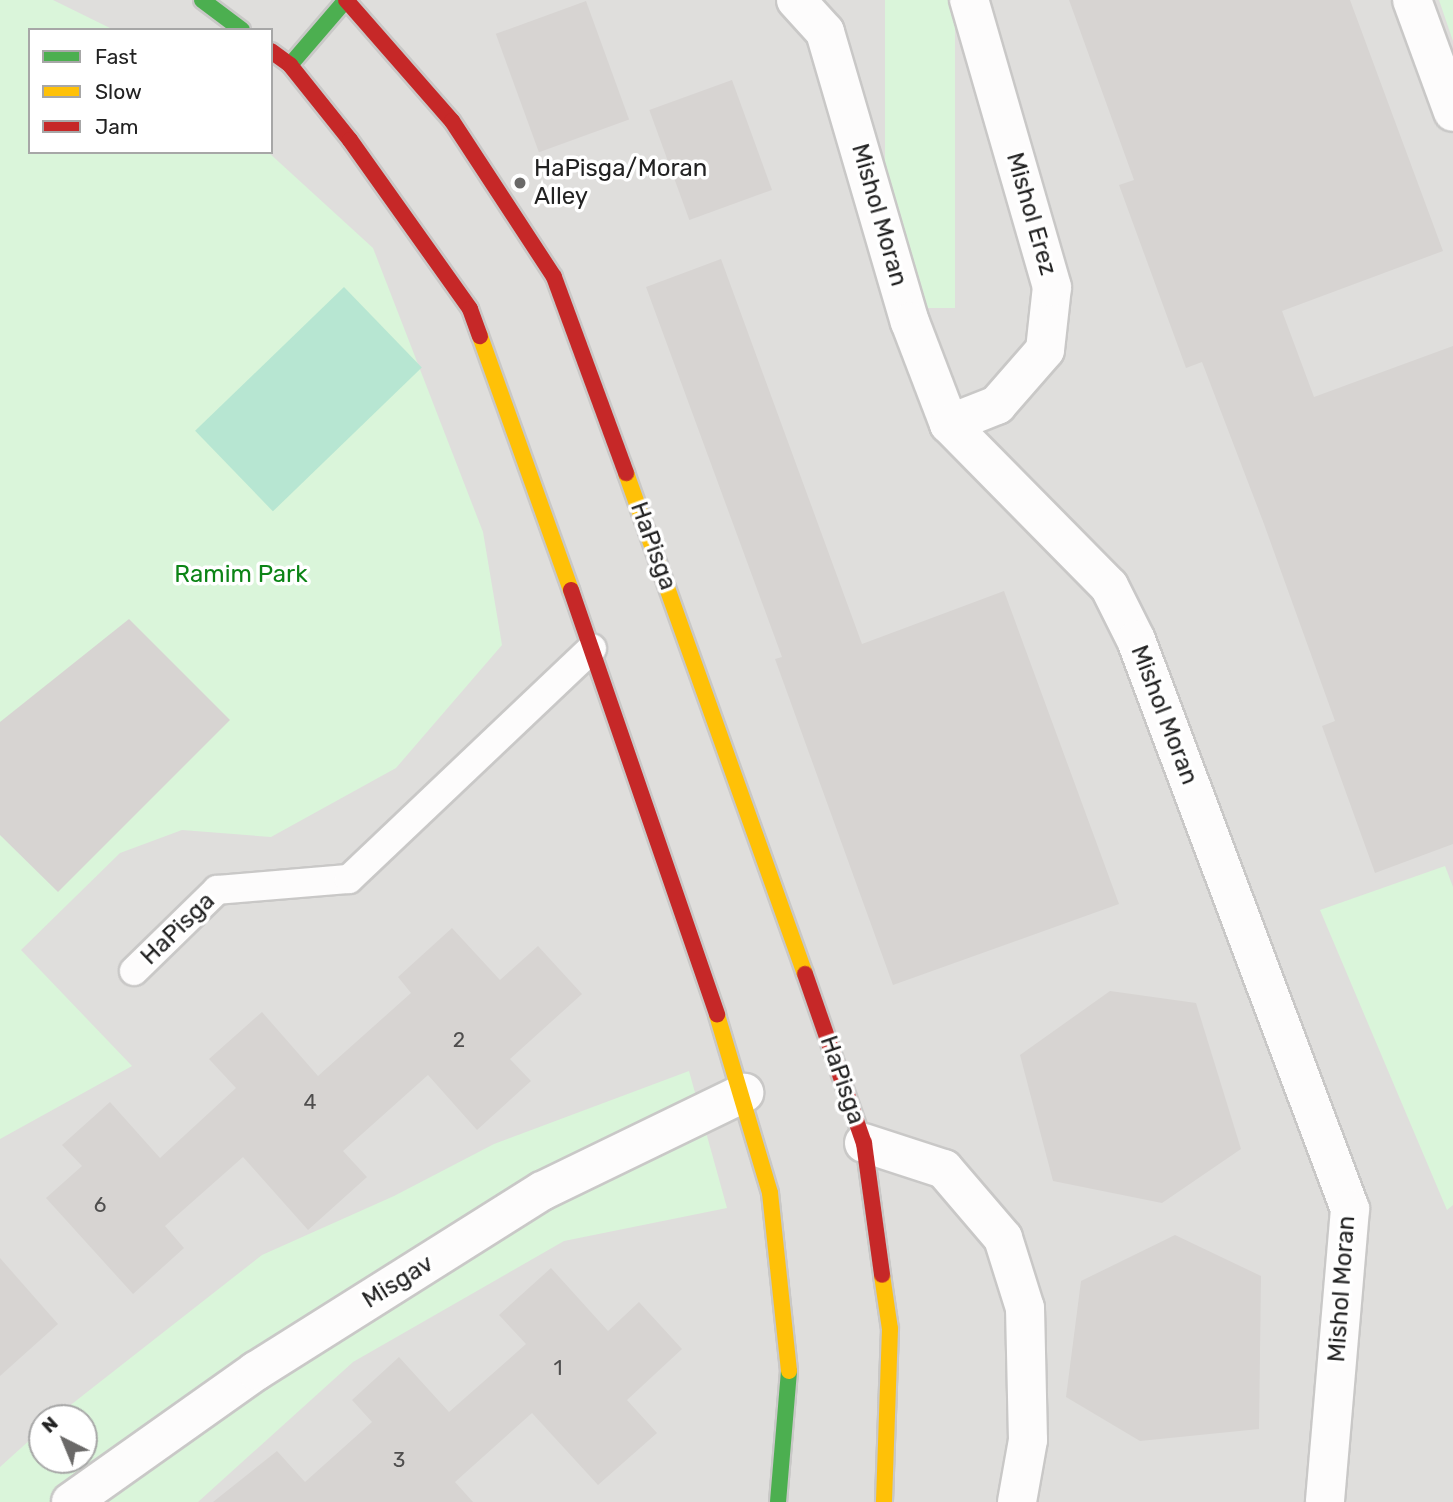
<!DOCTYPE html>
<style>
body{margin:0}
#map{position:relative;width:1453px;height:1502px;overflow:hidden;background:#f0eeeb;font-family:Rubik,sans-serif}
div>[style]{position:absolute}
.residential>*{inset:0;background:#dfdedc}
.park>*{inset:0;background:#daf5da;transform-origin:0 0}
.pitch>*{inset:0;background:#b7e6d2;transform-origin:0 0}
.building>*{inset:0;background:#d7d4d2;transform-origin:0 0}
.roads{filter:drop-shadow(2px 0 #c9c8c7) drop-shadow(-2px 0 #c9c8c7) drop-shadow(0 2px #c9c8c7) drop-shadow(0 -2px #c9c8c7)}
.lane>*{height:28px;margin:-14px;padding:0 14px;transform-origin:14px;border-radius:14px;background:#fdfcfc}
.street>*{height:38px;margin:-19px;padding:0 19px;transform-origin:19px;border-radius:19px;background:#fdfcfc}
.fast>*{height:16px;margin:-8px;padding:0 8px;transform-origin:8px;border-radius:8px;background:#4caf50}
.slow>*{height:16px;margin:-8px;padding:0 8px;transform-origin:8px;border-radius:8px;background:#ffc107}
.jam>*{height:16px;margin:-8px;padding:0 8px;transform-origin:8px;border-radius:8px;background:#c62828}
.dots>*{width:19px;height:19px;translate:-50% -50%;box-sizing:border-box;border:4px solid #fff;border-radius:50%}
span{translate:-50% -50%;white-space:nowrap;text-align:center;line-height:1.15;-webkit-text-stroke:7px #fff;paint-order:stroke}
.number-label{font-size:21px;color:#4f4e4e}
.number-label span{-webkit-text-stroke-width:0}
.poi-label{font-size:24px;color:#222}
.left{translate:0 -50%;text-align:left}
.street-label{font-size:24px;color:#222}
.park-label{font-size:24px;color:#0c8416}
.legend{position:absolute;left:28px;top:28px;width:245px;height:126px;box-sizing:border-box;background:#fff;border:2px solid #a7a7a7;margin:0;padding:9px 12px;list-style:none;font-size:21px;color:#222}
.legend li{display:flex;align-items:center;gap:14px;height:35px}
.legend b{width:35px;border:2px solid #a7a7a7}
.north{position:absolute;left:28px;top:1404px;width:70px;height:70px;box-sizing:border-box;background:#fff;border:2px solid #a7a7a7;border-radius:50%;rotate:317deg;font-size:19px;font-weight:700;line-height:28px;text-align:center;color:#222}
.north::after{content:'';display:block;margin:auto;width:24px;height:32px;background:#6a6968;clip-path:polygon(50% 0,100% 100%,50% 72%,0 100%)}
</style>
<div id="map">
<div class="residential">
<div style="clip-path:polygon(evenodd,0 0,1453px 0,1453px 1502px,0 1502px,0 0,30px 30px,271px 30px,271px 152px,30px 152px,30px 30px,0 0,42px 1418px,84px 1418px,84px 1460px,42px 1460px,42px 1418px)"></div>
</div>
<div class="park">
<div style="clip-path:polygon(0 0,53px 0,114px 30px,30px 30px,30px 152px,268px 152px,373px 248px,483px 532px,502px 645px,396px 768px,271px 837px,182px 830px,120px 853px,21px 950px,132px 1066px,0 1139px)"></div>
<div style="left:885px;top:0;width:70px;height:308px"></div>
<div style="clip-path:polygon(1439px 0,1453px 0,1453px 41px)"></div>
<div style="clip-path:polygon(1445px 866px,1453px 887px,1453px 1205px,1447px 1210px,1320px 910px)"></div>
<div style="clip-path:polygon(689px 1071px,727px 1208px,564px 1241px,353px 1362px,198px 1502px,0 1502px,0 1467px,42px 1429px,42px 1460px,84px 1460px,84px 1418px,54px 1418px,262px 1255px,394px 1196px,494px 1144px)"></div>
</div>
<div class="pitch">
<div style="left:344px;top:287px;width:112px;height:207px;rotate:46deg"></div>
</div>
<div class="building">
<div style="clip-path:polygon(1069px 0,1350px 0,1443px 251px,1282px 311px,1314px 397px,1453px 346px,1453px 844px,1375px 873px,1322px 726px,1335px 721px,1264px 524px,1202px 362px,1186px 368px,1119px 185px,1134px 180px)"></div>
<div style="left:586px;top:1px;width:126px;height:96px;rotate:70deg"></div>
<div style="left:732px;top:80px;width:117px;height:88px;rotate:70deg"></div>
<div style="clip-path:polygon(721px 259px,862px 644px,1004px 591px,1119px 904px,893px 985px,775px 659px,782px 657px,646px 287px)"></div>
<div style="clip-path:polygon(129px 619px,230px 720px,58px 892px,0 835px,0 722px)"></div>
<div style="clip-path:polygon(452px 928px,500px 980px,538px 946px,582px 994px,510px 1059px,531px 1081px,477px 1130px,428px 1075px,343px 1151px,367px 1177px,308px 1230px,243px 1157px,165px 1226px,184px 1248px,133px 1294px,46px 1198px,82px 1166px,62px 1145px,110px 1102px,160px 1158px,236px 1088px,209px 1059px,262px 1012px,318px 1076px,411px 993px,398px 977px)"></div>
<div style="clip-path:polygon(1110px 991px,1196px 1003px,1241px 1149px,1162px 1203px,1053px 1181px,1020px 1055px)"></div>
<div style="clip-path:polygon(1175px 1235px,1261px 1276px,1259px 1429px,1140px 1441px,1066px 1397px,1081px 1281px)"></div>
<div style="clip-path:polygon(0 1258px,58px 1324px,0 1376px)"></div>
<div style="clip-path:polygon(551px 1268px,608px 1331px,639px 1302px,682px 1349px,627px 1400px,657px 1433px,598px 1485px,532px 1413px,455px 1482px,473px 1502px,213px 1502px,277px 1451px,305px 1482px,372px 1422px,352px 1400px,399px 1357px,449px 1412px,526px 1344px,499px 1315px)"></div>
</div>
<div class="roads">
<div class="lane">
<div style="left:134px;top:971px;width:116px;rotate:-44.3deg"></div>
<div style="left:217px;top:890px;width:132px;rotate:-4.8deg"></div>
<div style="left:349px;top:879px;width:335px;rotate:-43.5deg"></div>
</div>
<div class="street">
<div style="left:796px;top:0;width:43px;rotate:47.8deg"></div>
<div style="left:825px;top:32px;width:302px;rotate:73.7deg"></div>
<div style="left:910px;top:322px;width:109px;rotate:69.1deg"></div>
<div style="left:949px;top:424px;width:228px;rotate:45.4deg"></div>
<div style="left:1109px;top:586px;width:60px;rotate:63.4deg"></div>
<div style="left:1136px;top:640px;width:608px;rotate:69.39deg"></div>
<div style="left:1350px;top:1209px;width:294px;rotate:94.9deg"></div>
<div style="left:1412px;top:0;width:119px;rotate:69.9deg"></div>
<div style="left:949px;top:424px;width:52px;rotate:-21.6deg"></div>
<div style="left:997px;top:405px;width:73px;rotate:-48.9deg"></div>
<div style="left:1045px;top:350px;width:63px;rotate:-83.7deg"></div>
<div style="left:1052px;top:287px;width:299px;rotate:-106.1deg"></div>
<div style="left:864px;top:1143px;width:84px;rotate:18deg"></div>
<div style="left:944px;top:1169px;width:91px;rotate:49.5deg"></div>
<div style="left:1003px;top:1238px;width:73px;rotate:72.6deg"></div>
<div style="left:1025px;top:1308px;width:132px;rotate:88.7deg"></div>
<div style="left:1028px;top:1440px;width:63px;rotate:100.1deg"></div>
<div style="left:71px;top:1502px;width:227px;rotate:-35.3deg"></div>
<div style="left:256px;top:1371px;width:338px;rotate:-32.2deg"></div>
<div style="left:542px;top:1191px;width:225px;rotate:-25.9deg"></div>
</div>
<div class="fast">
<div style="left:202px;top:0;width:50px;rotate:36.9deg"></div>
<div style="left:290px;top:65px;width:86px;rotate:-49.3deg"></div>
<div style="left:778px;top:1502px;width:131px;rotate:-85.2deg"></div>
</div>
<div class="slow">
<div style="left:480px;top:336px;width:270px;rotate:70.3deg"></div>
<div style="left:626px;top:473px;width:532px;rotate:70.34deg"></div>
<div style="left:717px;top:1015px;width:186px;rotate:73.4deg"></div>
<div style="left:770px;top:1193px;width:179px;rotate:83.9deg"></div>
<div style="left:882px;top:1275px;width:55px;rotate:81.6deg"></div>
<div style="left:890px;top:1329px;width:173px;rotate:92deg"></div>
</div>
<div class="jam">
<div style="left:346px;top:0;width:161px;rotate:48.8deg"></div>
<div style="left:452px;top:121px;width:186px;rotate:56.8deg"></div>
<div style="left:554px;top:277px;width:209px;rotate:69.8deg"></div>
<div style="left:271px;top:51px;width:24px;rotate:36deg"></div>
<div style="left:290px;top:65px;width:96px;rotate:51.3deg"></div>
<div style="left:350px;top:140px;width:207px;rotate:54.6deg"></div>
<div style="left:470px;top:309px;width:29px;rotate:70deg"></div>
<div style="left:571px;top:590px;width:449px;rotate:71deg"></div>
<div style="left:805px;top:974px;width:179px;rotate:70.8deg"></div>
<div style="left:864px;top:1143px;width:133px;rotate:82.2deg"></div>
</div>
</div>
<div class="dots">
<div style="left:520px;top:183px;background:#6a6968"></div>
</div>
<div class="number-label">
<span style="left:459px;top:1040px">2</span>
<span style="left:310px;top:1102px">4</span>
<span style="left:100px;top:1205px">6</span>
<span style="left:558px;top:1368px">1</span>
<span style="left:399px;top:1460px">3</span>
</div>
<div class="poi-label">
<span class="left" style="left:534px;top:183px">HaPisga/Moran<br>Alley</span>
</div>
<div class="street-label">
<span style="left:1031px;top:214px;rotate:74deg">Mishol Erez</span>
<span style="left:879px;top:215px;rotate:74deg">Mishol Moran</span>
<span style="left:653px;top:546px;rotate:70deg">HaPisga</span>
<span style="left:1164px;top:715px;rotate:69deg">Mishol Moran</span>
<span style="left:178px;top:929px;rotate:-44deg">HaPisga</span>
<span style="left:842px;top:1080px;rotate:71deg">HaPisga</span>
<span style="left:398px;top:1282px;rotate:-32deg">Misgav</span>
<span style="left:1342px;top:1289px;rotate:-86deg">Mishol Moran</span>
</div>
<div class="park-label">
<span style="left:241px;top:575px">Ramim Park</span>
</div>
<ul class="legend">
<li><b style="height:9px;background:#4caf50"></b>Fast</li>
<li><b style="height:9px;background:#ffc107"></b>Slow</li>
<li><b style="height:9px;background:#c62828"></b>Jam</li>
</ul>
<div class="north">N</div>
</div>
